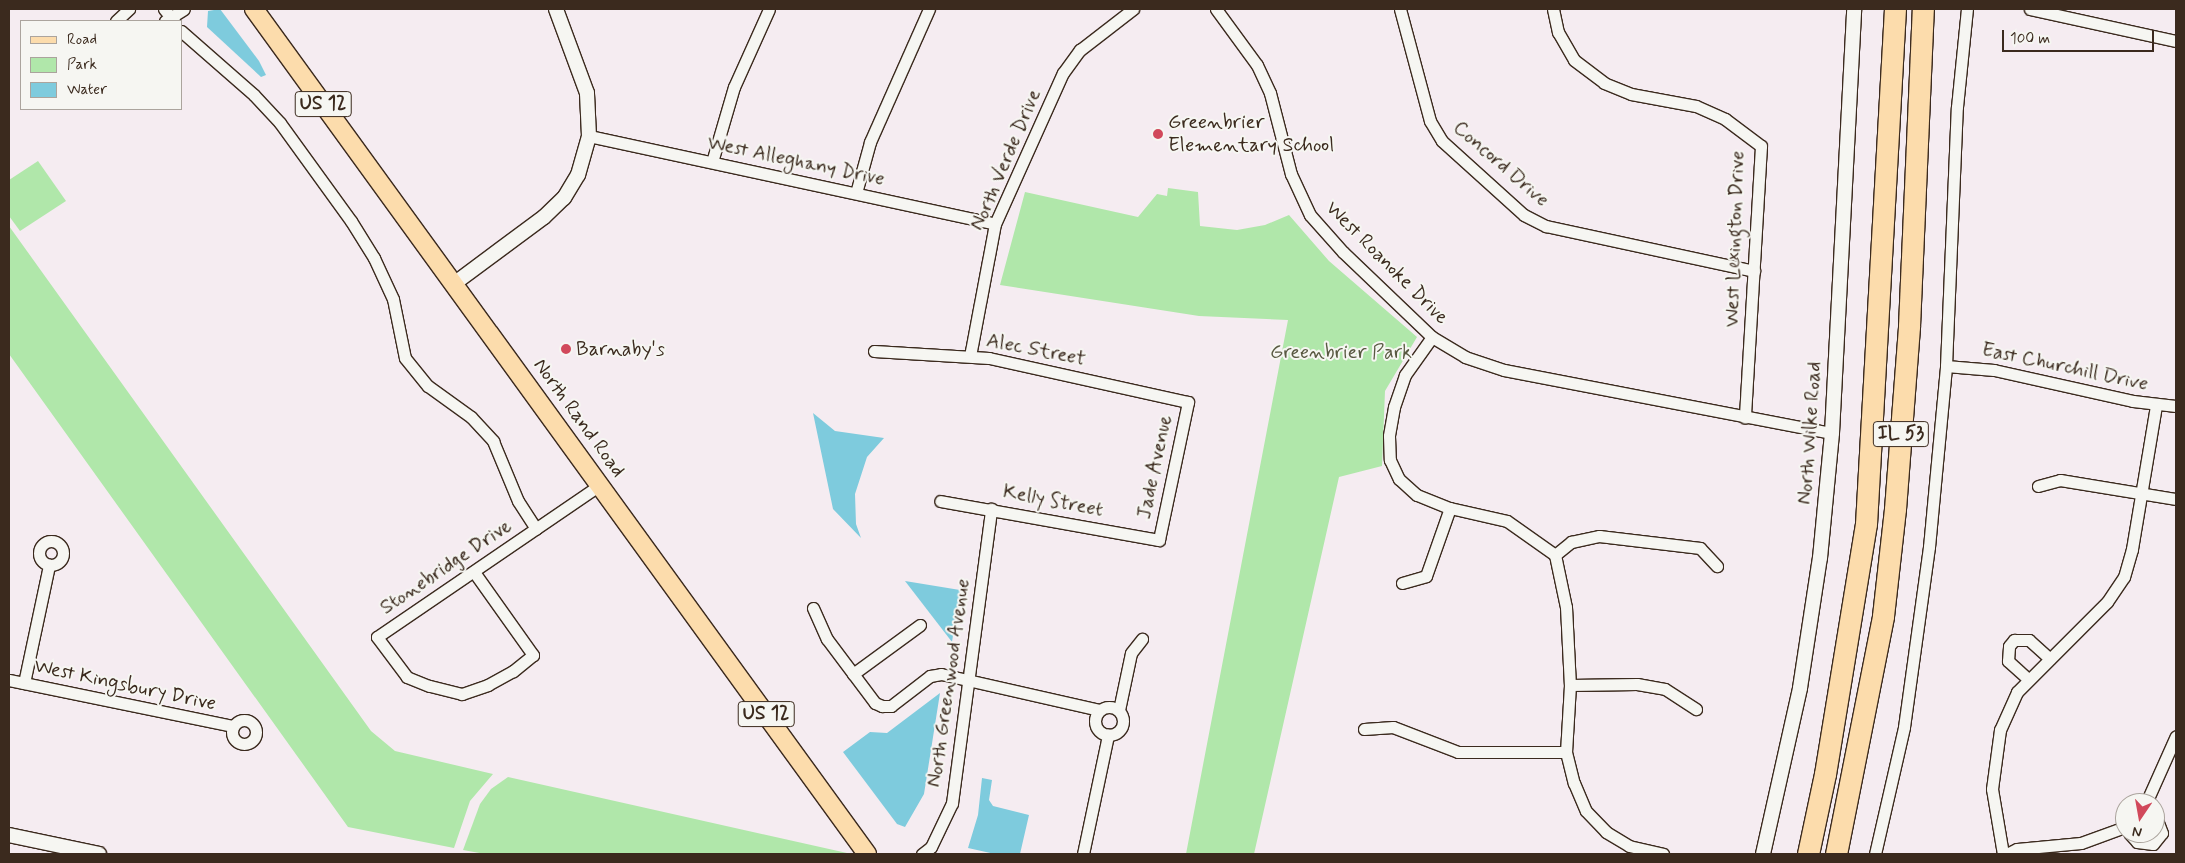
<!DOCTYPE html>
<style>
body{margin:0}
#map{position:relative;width:2185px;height:863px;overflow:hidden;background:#f5ecf1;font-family:Mynerve,sans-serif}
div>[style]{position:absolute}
.green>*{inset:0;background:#b0e7aa}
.water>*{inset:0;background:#7ecbdd}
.roads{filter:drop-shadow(1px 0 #3b2a1e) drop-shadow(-1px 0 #3b2a1e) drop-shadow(0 1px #3b2a1e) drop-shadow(0 -1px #3b2a1e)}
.minor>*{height:11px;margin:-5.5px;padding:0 5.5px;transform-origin:5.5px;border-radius:5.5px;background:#f6f6f2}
.minor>.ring{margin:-5.5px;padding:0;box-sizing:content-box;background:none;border:11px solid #f6f6f2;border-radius:50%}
.tertiary>*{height:14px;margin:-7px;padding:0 7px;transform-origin:7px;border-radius:7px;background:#f6f6f2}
.primary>*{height:18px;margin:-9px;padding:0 9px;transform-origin:9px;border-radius:9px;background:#fcdcac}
.motorway>*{height:21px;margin:-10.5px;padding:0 10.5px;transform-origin:10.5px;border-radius:10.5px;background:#fcdcac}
.dots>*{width:14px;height:14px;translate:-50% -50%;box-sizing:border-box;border:2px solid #f6f6f2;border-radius:50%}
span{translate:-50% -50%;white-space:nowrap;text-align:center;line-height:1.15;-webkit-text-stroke:4px #f6f6f2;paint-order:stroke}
.shield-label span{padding:1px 4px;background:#f6f6f2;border:1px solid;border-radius:4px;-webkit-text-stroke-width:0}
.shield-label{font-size:19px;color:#3b2a1e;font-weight:700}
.poi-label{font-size:20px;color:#3b2a1e}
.left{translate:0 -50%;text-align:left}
.street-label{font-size:20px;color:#3b2a1e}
.park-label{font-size:20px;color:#585941}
.frame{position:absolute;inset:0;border:10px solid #3b2a1e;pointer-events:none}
.legend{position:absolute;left:20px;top:20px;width:162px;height:90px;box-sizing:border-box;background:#f6f6f2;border:1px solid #aba49d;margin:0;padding:6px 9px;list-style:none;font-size:15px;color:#3b2a1e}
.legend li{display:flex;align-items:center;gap:10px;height:25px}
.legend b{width:25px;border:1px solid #aba49d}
.north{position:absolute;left:2115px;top:793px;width:50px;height:50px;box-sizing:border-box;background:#f6f6f2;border:1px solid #aba49d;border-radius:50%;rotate:192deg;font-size:14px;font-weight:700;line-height:20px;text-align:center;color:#3b2a1e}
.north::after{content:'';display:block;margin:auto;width:18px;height:22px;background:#d1495b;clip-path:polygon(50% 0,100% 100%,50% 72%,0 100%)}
.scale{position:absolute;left:2002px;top:30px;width:152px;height:22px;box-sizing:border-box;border:2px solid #3b2a1e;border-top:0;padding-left:6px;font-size:15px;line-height:18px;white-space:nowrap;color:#3b2a1e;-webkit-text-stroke:4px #f6f6f2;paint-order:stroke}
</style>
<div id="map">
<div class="green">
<div style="clip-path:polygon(38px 161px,66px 201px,20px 231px,9px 216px,9px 180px)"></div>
<div style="clip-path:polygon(1168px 188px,1198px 192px,1200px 226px,1237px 230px,1265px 225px,1289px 215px,1329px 261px,1417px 337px,1385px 391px,1382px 466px,1339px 477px,1254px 854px,1186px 854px,1288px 320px,1199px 316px,1000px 285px,1025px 192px,1138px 217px,1157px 194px,1167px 196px)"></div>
<div style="clip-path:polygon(9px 226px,371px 731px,395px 751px,493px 774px,470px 801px,454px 848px,348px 827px,9px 354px)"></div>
<div style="clip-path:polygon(508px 777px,847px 853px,848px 854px,485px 854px,463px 850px,480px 804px,491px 789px)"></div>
</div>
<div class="water">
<div style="clip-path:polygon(220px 9px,259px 61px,266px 75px,261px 77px,207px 27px,208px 11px)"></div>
<div style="clip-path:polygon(813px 413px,835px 431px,884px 438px,867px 457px,855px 494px,856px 524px,861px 538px,833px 509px)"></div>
<div style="clip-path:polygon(905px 581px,960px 590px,952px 642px)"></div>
<div style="clip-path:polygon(940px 693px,924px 794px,905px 827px,897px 824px,843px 752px,870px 732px,887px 733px)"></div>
<div style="clip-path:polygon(982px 778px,992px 780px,989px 800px,993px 806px,1029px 815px,1020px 854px,995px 854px,968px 848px,978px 815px)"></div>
</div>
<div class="roads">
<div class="minor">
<div style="left:164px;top:9px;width:16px;rotate:50deg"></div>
<div style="left:1216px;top:9px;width:69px;rotate:53.8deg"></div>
<div style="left:1257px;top:65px;width:31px;rotate:65deg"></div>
<div style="left:1270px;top:93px;width:84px;rotate:75.5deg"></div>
<div style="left:1291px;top:174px;width:45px;rotate:65.1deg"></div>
<div style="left:1310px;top:215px;width:50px;rotate:48.3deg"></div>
<div style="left:1343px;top:252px;width:123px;rotate:43.7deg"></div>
<div style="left:1432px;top:337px;width:39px;rotate:31deg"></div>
<div style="left:1465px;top:357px;width:41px;rotate:18.4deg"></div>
<div style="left:1504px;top:370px;width:334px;rotate:10.9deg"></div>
<div style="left:1400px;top:9px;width:116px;rotate:75deg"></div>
<div style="left:1430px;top:121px;width:23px;rotate:59deg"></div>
<div style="left:1442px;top:141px;width:110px;rotate:42.1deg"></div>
<div style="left:1524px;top:215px;width:25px;rotate:27deg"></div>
<div style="left:1546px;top:226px;width:213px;rotate:12.2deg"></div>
<div style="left:1553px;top:9px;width:24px;rotate:78deg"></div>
<div style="left:1558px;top:32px;width:32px;rotate:60deg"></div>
<div style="left:1574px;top:60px;width:38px;rotate:37deg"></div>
<div style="left:1604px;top:83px;width:29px;rotate:22deg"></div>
<div style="left:1631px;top:94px;width:66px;rotate:10.5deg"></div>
<div style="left:1696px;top:106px;width:32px;rotate:24deg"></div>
<div style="left:1725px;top:119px;width:45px;rotate:36.9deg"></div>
<div style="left:1761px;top:146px;width:272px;rotate:93.4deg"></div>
<div style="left:2030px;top:9px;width:149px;rotate:12.4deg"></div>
<div style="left:116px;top:21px;width:18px;rotate:-43deg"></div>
<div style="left:165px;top:21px;width:22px;rotate:-32deg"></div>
<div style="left:181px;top:31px;width:97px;rotate:41.2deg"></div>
<div style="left:254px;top:95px;width:38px;rotate:47deg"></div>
<div style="left:280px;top:123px;width:121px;rotate:54.1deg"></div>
<div style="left:351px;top:221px;width:44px;rotate:58.1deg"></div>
<div style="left:374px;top:258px;width:45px;rotate:65.1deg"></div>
<div style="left:393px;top:299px;width:60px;rotate:78.5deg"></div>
<div style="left:405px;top:358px;width:36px;rotate:51deg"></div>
<div style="left:428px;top:386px;width:53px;rotate:35.8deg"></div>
<div style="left:471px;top:417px;width:33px;rotate:47deg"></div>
<div style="left:493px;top:441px;width:65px;rotate:67.4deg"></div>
<div style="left:518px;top:501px;width:33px;rotate:57deg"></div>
<div style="left:589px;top:136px;width:415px;rotate:12.2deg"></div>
<div style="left:712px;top:162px;width:78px;rotate:-73.7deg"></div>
<div style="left:734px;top:87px;width:85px;rotate:-65.8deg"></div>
<div style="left:856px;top:193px;width:53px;rotate:-74.6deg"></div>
<div style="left:870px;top:142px;width:145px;rotate:-66.1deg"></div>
<div style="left:1432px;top:337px;width:47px;rotate:125.4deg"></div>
<div style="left:1405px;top:375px;width:34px;rotate:109deg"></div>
<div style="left:1394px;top:407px;width:29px;rotate:100deg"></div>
<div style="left:1389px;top:436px;width:24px;rotate:88deg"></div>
<div style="left:1390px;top:460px;width:21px;rotate:65deg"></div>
<div style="left:1399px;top:479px;width:24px;rotate:42deg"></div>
<div style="left:1417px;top:495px;width:35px;rotate:22deg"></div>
<div style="left:1450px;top:508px;width:58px;rotate:12.8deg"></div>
<div style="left:1507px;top:521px;width:59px;rotate:35.3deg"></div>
<div style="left:1555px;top:555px;width:53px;rotate:78.1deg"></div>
<div style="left:1566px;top:607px;width:78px;rotate:87.1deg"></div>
<div style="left:1570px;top:685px;width:67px;rotate:93.4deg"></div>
<div style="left:1566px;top:752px;width:32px;rotate:76deg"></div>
<div style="left:1574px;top:783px;width:30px;rotate:67deg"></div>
<div style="left:1586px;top:811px;width:29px;rotate:46deg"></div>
<div style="left:1606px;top:832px;width:27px;rotate:31deg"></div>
<div style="left:1629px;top:846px;width:35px;rotate:13deg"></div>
<div style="left:874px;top:351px;width:115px;rotate:3.5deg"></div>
<div style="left:989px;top:358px;width:204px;rotate:12.5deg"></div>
<div style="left:1188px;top:402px;width:141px;rotate:101.9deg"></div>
<div style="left:1159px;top:540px;width:222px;rotate:-169.9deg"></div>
<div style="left:970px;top:356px;width:134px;rotate:-79.3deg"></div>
<div style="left:995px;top:224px;width:166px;rotate:-65.8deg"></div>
<div style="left:1063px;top:73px;width:29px;rotate:-54deg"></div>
<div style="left:1080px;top:50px;width:67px;rotate:-37.7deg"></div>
<div style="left:1946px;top:366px;width:48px;rotate:4.8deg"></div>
<div style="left:1994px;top:370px;width:142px;rotate:12.6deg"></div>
<div style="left:2133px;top:401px;width:43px;rotate:6.6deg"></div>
<div style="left:2038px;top:486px;width:23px;rotate:-15deg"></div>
<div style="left:2060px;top:480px;width:118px;rotate:9.3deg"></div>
<div class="ring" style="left:39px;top:541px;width:13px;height:13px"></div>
<div style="left:1555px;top:555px;width:21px;rotate:-39deg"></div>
<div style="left:1571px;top:542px;width:29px;rotate:-12deg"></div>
<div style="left:1599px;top:536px;width:102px;rotate:6.8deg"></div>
<div style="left:1700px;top:548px;width:25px;rotate:47deg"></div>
<div style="left:474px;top:572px;width:102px;rotate:54.6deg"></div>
<div style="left:533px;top:655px;width:26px;rotate:141deg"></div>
<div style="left:513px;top:671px;width:29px;rotate:151deg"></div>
<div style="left:488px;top:685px;width:28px;rotate:161deg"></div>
<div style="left:462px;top:694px;width:34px;rotate:-166deg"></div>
<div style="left:429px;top:686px;width:24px;rotate:-158deg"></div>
<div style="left:407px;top:677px;width:50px;rotate:-126.9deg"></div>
<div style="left:377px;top:637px;width:271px;rotate:-34.3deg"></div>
<div style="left:1402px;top:583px;width:25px;rotate:-16deg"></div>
<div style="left:1426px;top:576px;width:72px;rotate:-70.6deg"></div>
<div style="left:813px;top:608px;width:34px;rotate:66deg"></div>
<div style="left:827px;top:639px;width:80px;rotate:53.1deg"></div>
<div style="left:875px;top:703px;width:8px;rotate:23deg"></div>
<div style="left:882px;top:706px;width:9px"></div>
<div style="left:891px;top:706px;width:49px;rotate:-37.6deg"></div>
<div style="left:930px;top:676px;width:11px;rotate:-10deg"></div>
<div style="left:941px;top:674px;width:162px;rotate:12.8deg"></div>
<div style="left:853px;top:674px;width:83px;rotate:-36.2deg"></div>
<div style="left:2028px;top:679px;width:27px;rotate:-138deg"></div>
<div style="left:2008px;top:661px;width:15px;rotate:-86deg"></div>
<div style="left:2009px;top:646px;width:8px;rotate:-50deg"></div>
<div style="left:2014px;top:640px;width:15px"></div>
<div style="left:2029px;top:640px;width:28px;rotate:42deg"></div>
<div style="left:9px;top:680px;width:229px;rotate:11.6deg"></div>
<div style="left:24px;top:683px;width:121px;rotate:-78deg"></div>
<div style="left:1570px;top:685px;width:67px;rotate:-0.9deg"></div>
<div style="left:1637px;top:684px;width:28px;rotate:10deg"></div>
<div style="left:1665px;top:689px;width:37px;rotate:33deg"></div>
<div class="ring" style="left:1095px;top:707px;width:17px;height:17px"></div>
<div style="left:1119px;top:710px;width:58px;rotate:-78.1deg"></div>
<div style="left:1131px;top:653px;width:18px;rotate:-52deg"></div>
<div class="ring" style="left:232px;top:720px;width:13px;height:13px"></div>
<div style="left:1364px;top:729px;width:29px;rotate:-4deg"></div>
<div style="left:1393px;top:727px;width:70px;rotate:21deg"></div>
<div style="left:1458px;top:752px;width:108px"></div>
<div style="left:2146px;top:803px;width:73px;rotate:-65.9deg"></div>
<div style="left:2129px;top:833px;width:12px;rotate:48deg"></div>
<div style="left:2137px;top:842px;width:16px;rotate:7deg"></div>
<div style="left:2153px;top:844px;width:14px;rotate:-51deg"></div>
<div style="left:2162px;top:833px;width:19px;rotate:-111deg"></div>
<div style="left:922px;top:854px;width:11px;rotate:-38deg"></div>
<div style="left:931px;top:847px;width:49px;rotate:-64.5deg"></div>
<div style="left:952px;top:803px;width:297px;rotate:-82.4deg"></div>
<div style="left:1083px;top:854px;width:122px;rotate:-78.1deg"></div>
<div style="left:1875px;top:854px;width:130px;rotate:-77.1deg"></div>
<div style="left:1904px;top:727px;width:182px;rotate:-82.1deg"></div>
<div style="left:1929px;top:547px;width:182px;rotate:-84.6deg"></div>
<div style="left:1946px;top:366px;width:259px;rotate:-87.6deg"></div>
<div style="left:1957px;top:107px;width:99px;rotate:-84.2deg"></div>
<div style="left:2003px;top:854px;width:66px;rotate:-99.6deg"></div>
<div style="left:1992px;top:789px;width:60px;rotate:-82.3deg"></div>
<div style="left:2000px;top:730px;width:42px;rotate:-65.9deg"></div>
<div style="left:2017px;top:692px;width:127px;rotate:-45deg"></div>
<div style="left:2107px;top:602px;width:30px;rotate:-56deg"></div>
<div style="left:2124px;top:577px;width:29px;rotate:-74deg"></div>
<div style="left:2132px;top:549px;width:146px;rotate:-80.5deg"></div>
<div style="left:2007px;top:854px;width:11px;rotate:-27deg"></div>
<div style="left:2017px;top:849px;width:64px;rotate:-5.4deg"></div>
<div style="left:2081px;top:843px;width:47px;rotate:-20deg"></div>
</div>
<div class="tertiary">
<div style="left:455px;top:283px;width:111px;rotate:-36.6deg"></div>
<div style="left:544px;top:217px;width:28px;rotate:-44deg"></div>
<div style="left:564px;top:198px;width:27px;rotate:-59deg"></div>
<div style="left:578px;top:175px;width:41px;rotate:-74.2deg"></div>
<div style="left:589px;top:136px;width:43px;rotate:-92.7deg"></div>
<div style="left:587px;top:93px;width:90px;rotate:-110.3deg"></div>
<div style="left:9px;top:835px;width:92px;rotate:11.9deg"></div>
<div style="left:1763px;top:854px;width:170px;rotate:-77.4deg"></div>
<div style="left:1800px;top:688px;width:132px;rotate:-81.3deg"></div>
<div style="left:1820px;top:558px;width:126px;rotate:-84.5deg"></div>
<div style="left:1832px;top:433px;width:425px;rotate:-87deg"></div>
</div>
<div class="primary">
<div style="left:254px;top:9px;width:1044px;rotate:54.04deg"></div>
</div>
<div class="motorway">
<div style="left:1808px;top:854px;width:82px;rotate:-78deg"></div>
<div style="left:1825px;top:774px;width:253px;rotate:-80.7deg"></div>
<div style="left:1866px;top:524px;width:516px;rotate:-86.78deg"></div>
<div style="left:1836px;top:854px;width:243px;rotate:-78.8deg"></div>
<div style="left:1883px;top:616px;width:108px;rotate:-83.6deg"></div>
<div style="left:1895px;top:509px;width:184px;rotate:-85.6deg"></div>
<div style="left:1909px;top:326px;width:317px;rotate:-87.5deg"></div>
</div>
</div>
<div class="dots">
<div style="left:1158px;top:134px;background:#d1495b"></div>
<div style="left:566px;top:349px;background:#d1495b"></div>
</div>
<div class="shield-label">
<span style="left:323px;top:104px">US 12</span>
<span style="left:1901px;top:434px">IL 53</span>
<span style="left:766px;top:714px">US 12</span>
</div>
<div class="poi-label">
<span class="left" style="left:1168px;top:134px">Greenbrier<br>Elementary School</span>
<span class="left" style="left:576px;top:349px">Barnaby's</span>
</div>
<div class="street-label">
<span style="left:1006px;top:160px;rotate:-67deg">North Verde Drive</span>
<span style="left:796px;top:161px;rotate:12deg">West Alleghany Drive</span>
<span style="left:1501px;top:164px;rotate:41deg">Concord Drive</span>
<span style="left:1735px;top:239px;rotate:-88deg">West Lexington Drive</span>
<span style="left:1387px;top:263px;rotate:45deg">West Roanoke Drive</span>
<span style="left:1036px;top:350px;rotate:11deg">Alec Street</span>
<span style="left:2065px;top:367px;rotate:12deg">East Churchill Drive</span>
<span style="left:579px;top:418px;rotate:54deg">North Rand Road</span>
<span style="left:1810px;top:433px;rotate:-86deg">North Wilke Road</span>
<span style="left:1155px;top:467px;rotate:-78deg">Jade Avenue</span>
<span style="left:1053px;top:501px;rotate:11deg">Kelly Street</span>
<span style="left:446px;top:567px;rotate:-34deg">Stonebridge Drive</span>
<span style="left:949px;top:683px;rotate:-82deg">North Greenwood Avenue</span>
<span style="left:125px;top:685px;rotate:12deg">West Kingsbury Drive</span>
</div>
<div class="park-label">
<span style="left:1341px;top:352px">Greenbrier Park</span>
</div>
<div class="frame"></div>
<ul class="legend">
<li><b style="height:6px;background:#fcdcac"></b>Road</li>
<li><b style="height:14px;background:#b0e7aa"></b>Park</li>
<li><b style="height:14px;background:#7ecbdd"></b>Water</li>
</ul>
<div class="north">N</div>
<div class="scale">100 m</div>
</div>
